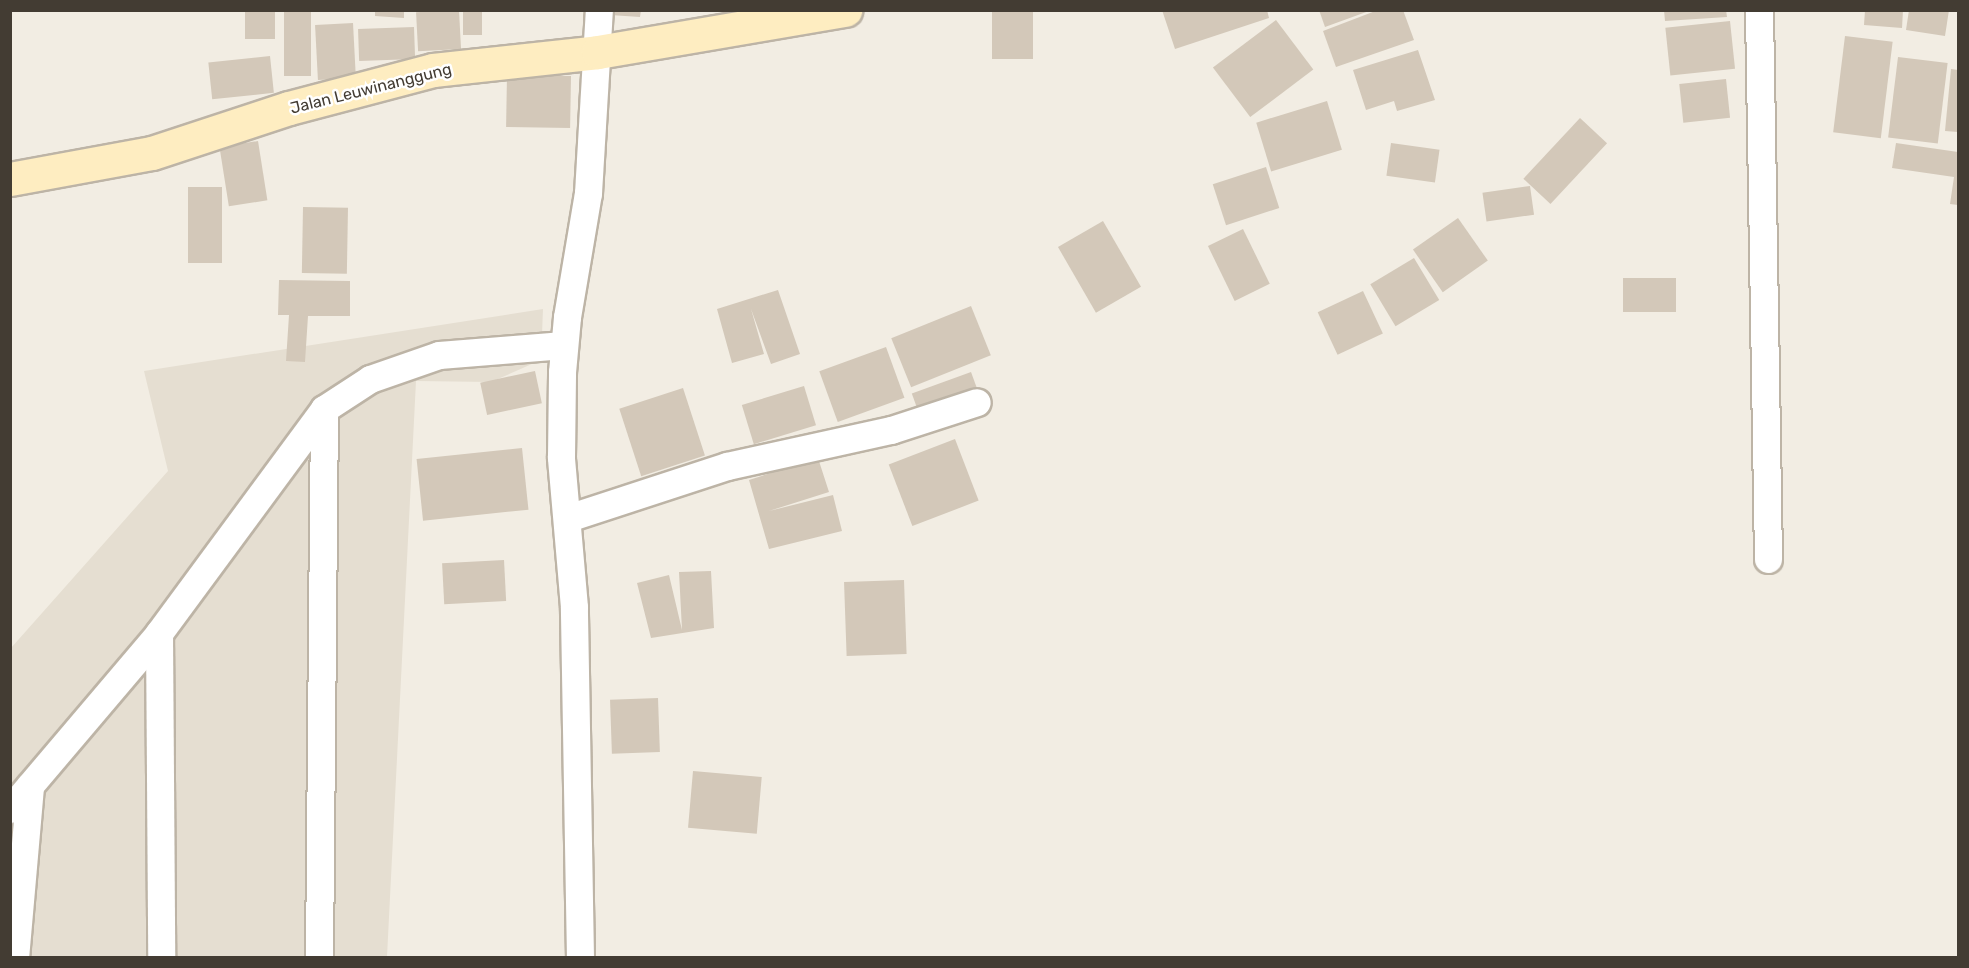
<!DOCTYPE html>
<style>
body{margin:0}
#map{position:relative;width:1969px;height:968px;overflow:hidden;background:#f2ede3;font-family:Rubik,sans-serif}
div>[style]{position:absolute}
.residential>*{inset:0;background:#e5ded1}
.building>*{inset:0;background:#d3c8b9;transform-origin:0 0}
.roads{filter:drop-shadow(2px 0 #bdb4a6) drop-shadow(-2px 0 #bdb4a6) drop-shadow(0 2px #bdb4a6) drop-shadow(0 -2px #bdb4a6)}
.minor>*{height:27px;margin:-13.5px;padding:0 13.5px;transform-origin:13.5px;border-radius:13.5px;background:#fff}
.secondary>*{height:33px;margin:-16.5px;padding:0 16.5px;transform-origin:16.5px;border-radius:16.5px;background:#feedc1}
span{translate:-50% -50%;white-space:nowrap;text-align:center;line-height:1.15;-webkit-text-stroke:5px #fff;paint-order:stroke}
.street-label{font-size:16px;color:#433c33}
.frame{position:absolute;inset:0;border:12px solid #433c33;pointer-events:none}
</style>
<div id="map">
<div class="residential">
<div style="clip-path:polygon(543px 309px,541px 360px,491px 382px,416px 381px,387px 957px,11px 958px,11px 648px,168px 471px,144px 371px)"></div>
</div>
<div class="building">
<div style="left:245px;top:10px;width:30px;height:29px"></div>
<div style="left:284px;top:10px;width:27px;height:66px"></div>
<div style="clip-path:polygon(375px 10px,404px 10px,404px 18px,375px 16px)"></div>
<div style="left:459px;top:10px;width:39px;height:43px;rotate:87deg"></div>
<div style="left:463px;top:10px;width:19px;height:25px"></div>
<div style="clip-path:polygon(610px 10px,641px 10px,640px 17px,610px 15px)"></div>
<div style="left:992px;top:10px;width:41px;height:49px"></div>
<div style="clip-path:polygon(1162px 10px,1267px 10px,1269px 18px,1175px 49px)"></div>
<div style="clip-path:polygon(1319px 10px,1369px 10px,1369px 11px,1325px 27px)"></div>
<div style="clip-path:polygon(1378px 10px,1403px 10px,1414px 40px,1336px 67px,1323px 31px)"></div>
<div style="clip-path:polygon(1664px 10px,1726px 10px,1727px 17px,1665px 21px)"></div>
<div style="clip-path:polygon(1865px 10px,1903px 10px,1902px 28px,1864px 25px)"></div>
<div style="clip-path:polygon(1909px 10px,1949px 10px,1945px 36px,1906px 30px)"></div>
<div style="left:1276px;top:20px;width:62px;height:79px;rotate:53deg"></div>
<div style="left:1730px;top:21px;width:48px;height:65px;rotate:84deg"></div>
<div style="left:353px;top:23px;width:55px;height:38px;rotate:87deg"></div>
<div style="left:414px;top:27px;width:32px;height:56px;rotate:88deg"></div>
<div style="left:1845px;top:36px;width:48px;height:97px;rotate:7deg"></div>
<div style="clip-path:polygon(1418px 50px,1435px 100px,1397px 111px,1394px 101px,1366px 110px,1353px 70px)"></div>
<div style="left:270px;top:56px;width:37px;height:62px;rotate:84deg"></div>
<div style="left:1898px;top:57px;width:50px;height:81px;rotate:7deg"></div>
<div style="clip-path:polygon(1951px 69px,1958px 70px,1958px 132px,1945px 131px)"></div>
<div style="left:507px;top:75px;width:64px;height:52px;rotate:1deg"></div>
<div style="left:1726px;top:79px;width:39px;height:47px;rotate:84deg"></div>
<div style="left:1327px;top:101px;width:51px;height:74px;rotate:73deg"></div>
<div style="left:1580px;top:118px;width:37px;height:83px;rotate:43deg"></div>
<div style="left:258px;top:141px;width:60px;height:39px;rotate:81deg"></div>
<div style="left:1391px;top:143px;width:49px;height:33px;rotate:8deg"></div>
<div style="clip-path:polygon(1896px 143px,1958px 152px,1958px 205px,1950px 204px,1954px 177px,1892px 168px)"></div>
<div style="left:1266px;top:167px;width:43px;height:56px;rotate:72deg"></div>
<div style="left:1530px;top:186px;width:29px;height:48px;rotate:82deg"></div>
<div style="left:188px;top:187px;width:34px;height:76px"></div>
<div style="left:303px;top:207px;width:45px;height:66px;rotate:1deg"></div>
<div style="left:1458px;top:218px;width:52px;height:55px;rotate:55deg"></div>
<div style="left:1103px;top:221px;width:76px;height:52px;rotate:60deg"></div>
<div style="left:1243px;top:229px;width:61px;height:39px;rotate:64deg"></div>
<div style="left:1414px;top:258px;width:49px;height:51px;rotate:59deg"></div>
<div style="left:1623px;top:278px;width:53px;height:34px"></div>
<div style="clip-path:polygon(279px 280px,350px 281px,350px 316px,308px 316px,305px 362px,286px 361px,289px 315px,278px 315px)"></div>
<div style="clip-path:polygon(778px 290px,800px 354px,771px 364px,751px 309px,764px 354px,732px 363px,717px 309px)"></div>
<div style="left:1363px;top:291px;width:47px;height:50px;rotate:65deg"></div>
<div style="left:971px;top:306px;width:53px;height:86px;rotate:68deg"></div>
<div style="left:886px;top:347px;width:54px;height:71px;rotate:70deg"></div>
<div style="left:535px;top:371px;width:33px;height:56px;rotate:78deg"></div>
<div style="left:971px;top:372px;width:23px;height:63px;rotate:70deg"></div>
<div style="left:804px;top:386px;width:41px;height:65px;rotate:73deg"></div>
<div style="left:683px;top:388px;width:71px;height:67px;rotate:72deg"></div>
<div style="left:955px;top:439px;width:66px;height:71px;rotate:69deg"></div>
<div style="left:522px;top:448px;width:62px;height:106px;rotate:84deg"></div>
<div style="clip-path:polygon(818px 458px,829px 492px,769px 511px,833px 495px,842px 531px,769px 549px,749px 480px)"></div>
<div style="left:504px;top:560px;width:41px;height:62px;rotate:87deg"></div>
<div style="clip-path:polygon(711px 571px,714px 628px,651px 638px,637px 583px,669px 575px,682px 630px,679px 572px)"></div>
<div style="left:904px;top:580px;width:74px;height:60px;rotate:88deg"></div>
<div style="left:658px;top:698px;width:54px;height:48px;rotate:88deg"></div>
<div style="left:693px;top:771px;width:69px;height:57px;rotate:5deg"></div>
</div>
<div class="roads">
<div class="minor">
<div style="left:1759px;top:10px;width:549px;rotate:89.06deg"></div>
<div style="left:568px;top:518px;width:167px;rotate:-18.1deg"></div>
<div style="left:727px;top:466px;width:168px;rotate:-12.4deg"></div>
<div style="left:891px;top:430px;width:90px;rotate:-18deg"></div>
<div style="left:159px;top:633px;width:325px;rotate:89.6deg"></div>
<div style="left:10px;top:809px;width:231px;rotate:-49.7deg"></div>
<div style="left:159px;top:633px;width:278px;rotate:-53.6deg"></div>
<div style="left:324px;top:409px;width:55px;rotate:-33.1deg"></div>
<div style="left:370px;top:379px;width:73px;rotate:-19.2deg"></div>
<div style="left:439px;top:355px;width:125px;rotate:-4.6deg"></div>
<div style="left:15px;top:958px;width:173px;rotate:-85deg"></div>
<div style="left:319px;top:958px;width:549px;rotate:-89.48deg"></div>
<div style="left:580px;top:958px;width:351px;rotate:-91deg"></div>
<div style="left:574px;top:607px;width:151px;rotate:-95deg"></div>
<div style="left:561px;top:457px;width:85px;rotate:-89.3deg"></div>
<div style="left:562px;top:372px;width:55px;rotate:-84.8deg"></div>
<div style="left:567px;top:317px;width:126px;rotate:-80.4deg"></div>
<div style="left:588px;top:193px;width:183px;rotate:-86.6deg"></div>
</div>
<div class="secondary">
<div style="left:10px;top:179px;width:144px;rotate:-10.4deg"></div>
<div style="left:152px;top:153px;width:144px;rotate:-18.2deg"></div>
<div style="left:289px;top:108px;width:149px;rotate:-14.8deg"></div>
<div style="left:433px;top:70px;width:166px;rotate:-6.2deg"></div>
<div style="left:598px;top:52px;width:251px;rotate:-9.7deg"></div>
</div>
</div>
<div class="street-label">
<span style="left:371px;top:89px;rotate:-14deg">Jalan Leuwinanggung</span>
</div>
<div class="frame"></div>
</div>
